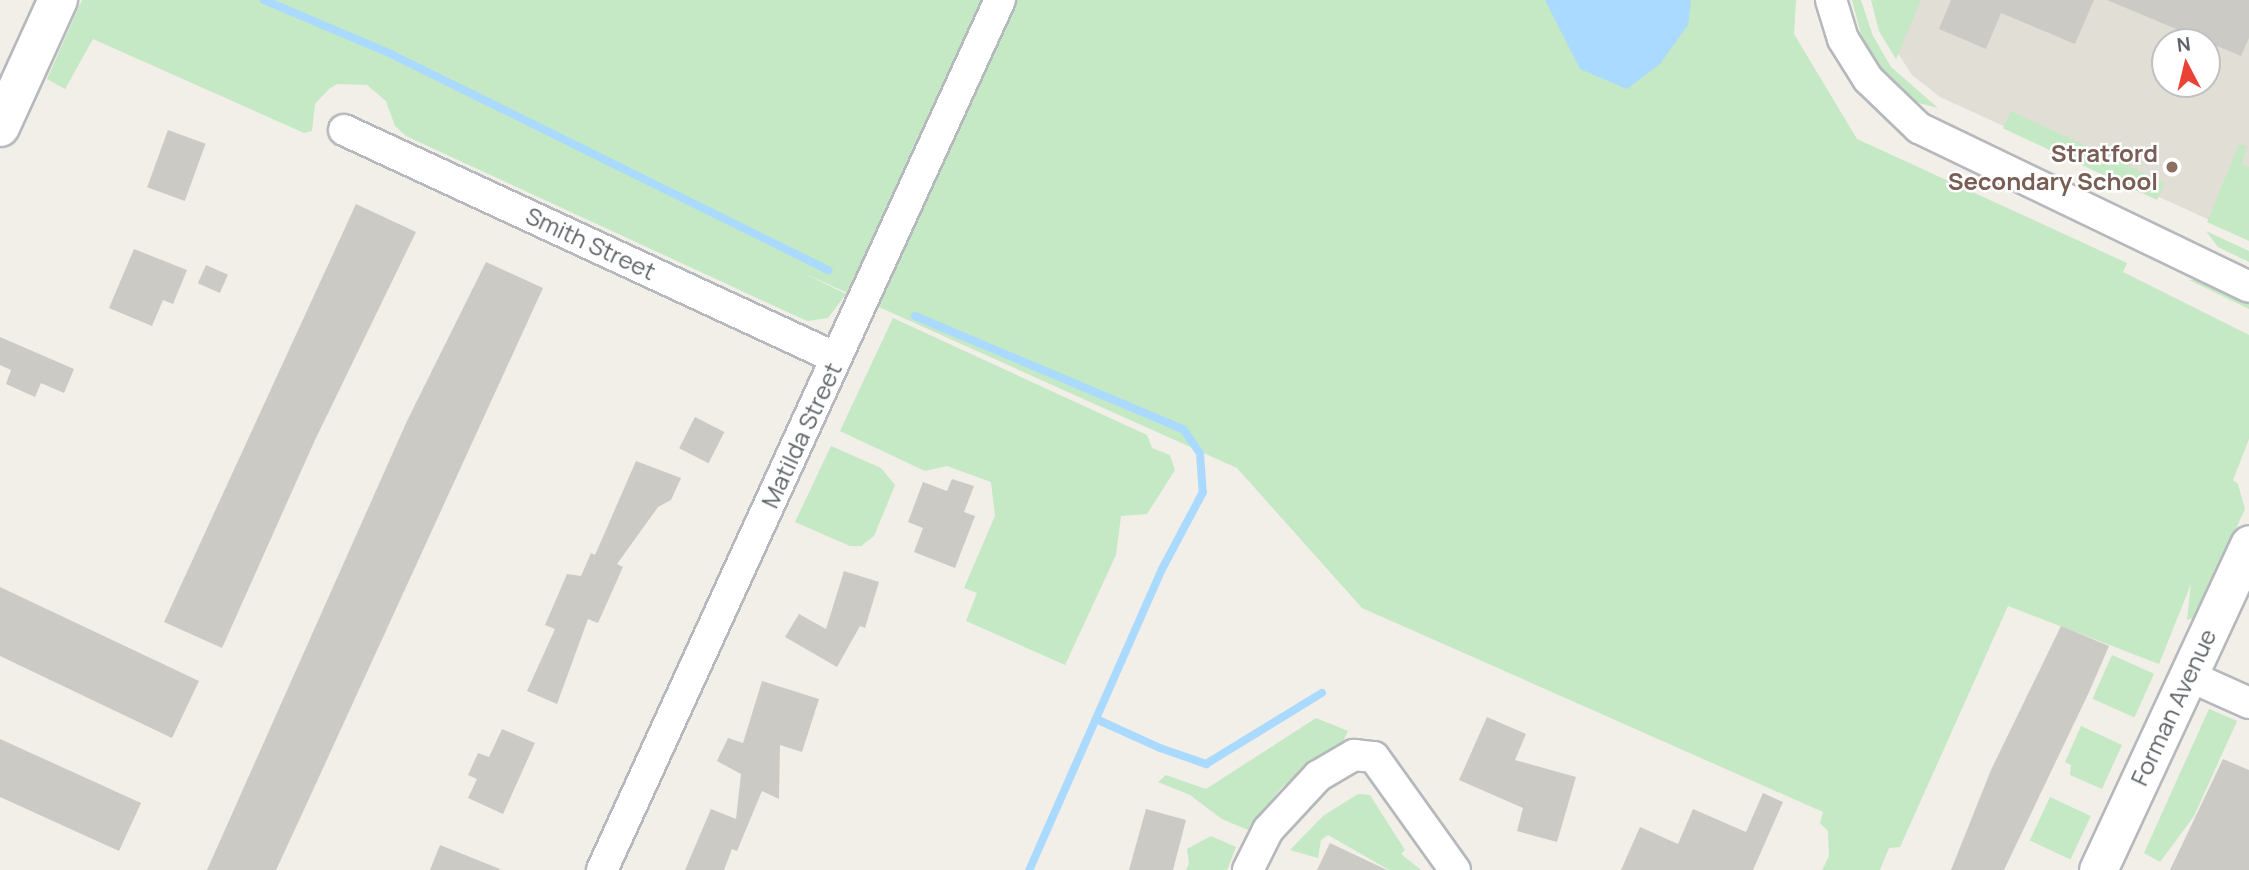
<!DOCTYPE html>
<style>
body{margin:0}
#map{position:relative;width:2249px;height:870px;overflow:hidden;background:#f1efe8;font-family:Manrope,sans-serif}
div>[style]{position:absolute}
.education>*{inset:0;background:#e1ded6}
.green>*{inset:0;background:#c5e8c5;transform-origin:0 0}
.water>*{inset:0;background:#aadaff}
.stream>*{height:8px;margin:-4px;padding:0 4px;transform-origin:4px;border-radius:4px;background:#aadaff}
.building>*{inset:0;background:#cccac5;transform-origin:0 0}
.roads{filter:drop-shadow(2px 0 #b5b8bc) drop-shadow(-2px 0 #b5b8bc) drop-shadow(0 2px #b5b8bc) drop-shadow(0 -2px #b5b8bc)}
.minor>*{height:30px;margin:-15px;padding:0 15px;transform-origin:15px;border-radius:15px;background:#fff}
.tertiary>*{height:37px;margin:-18.5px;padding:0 18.5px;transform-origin:18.5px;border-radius:18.5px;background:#fff}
.secondary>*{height:38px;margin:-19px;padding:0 19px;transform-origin:19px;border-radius:19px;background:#fff}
.dots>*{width:19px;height:19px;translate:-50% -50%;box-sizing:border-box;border:4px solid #fff;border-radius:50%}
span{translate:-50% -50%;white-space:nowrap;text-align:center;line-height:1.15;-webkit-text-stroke:5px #fff;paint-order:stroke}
.education-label{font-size:24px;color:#785e54;font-weight:700}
.right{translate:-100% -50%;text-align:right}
.street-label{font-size:24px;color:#5f6368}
.north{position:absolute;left:2151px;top:28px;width:70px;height:70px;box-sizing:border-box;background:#fff;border:2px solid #bfc1c3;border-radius:50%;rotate:353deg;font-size:19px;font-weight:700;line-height:28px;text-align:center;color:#5f6368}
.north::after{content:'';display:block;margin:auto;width:24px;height:32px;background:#ea4335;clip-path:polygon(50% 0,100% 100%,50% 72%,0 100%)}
</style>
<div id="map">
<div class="education">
<div style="clip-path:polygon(evenodd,1877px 0,2249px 0,2249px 238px,1940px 97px,1912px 75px,1886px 35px,1877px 0,2165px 42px,2207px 42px,2207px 84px,2165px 84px,2165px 42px)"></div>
</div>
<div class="green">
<div style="clip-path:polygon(82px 0,1796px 0,1794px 34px,1857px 139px,2127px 263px,2123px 272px,2249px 335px,2249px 439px,2233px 480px,2238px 484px,2245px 509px,2196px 617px,2187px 620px,2191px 584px,2159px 664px,2008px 606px,1900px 847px,1889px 848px,1880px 870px,1822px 870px,1829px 856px,1828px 831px,1820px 823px,1823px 812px,1362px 608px,1237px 468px,801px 272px,846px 294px,828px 318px,807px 321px,406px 136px,395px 126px,386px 101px,367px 85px,337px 84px,329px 89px,315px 104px,312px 131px,304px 133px,93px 39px,65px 89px,47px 79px)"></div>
<div style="clip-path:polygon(1852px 0,1861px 0,1873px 36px,1891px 67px,1938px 108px,1911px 101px,1887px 78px,1862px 38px)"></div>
<div style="clip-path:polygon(1871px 0,1921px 0,1896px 59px,1879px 31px)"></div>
<div style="left:2011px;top:111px;width:170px;height:19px;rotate:25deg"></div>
<div style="clip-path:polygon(2239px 144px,2247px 146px,2242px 164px,2249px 167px,2249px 241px,2207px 222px)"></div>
<div style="clip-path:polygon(2206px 231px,2249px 251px,2249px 262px,2218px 247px)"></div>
<div style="clip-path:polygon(2202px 279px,2249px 297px,2249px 309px,2189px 280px)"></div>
<div style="clip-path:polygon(893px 318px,1147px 435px,1152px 448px,1170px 455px,1175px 470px,1147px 514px,1121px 516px,1116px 555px,1065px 665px,966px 621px,977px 593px,964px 588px,995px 516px,991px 482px,947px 466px,925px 471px,840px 431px)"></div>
<div style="clip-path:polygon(831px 446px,881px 468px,895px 485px,874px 536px,861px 546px,850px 546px,795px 522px)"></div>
<div style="left:2112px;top:655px;width:46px;height:48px;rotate:24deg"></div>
<div style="clip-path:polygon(2209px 709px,2237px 721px,2194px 816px,2160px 862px,2144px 853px)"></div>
<div style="clip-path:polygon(1316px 718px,1348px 731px,1342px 744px,1281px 788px,1248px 830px,1222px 819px,1190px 795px,1158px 782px,1166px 775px,1206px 789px)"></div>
<div style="clip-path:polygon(2081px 726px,2122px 745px,2102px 789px,2070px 775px,2071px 765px,2065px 762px)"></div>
<div style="clip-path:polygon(1358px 794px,1370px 795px,1405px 850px,1401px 854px,1421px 870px,1389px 870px,1328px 835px,1321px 840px,1318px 858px,1290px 850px,1323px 816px)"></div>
<div style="left:2050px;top:797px;width:45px;height:48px;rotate:25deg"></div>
<div style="clip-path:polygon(1211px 836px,1236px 847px,1227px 870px,1186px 870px,1189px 863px,1187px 849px)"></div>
</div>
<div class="water">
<div style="clip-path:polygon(1545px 0,1691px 0,1688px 25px,1660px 64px,1627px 89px,1580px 69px)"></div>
</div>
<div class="stream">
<div style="left:264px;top:0;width:138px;rotate:23deg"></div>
<div style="left:391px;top:54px;width:488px;rotate:26.3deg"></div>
<div style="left:915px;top:316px;width:291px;rotate:22.9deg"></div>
<div style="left:1183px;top:429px;width:29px;rotate:55deg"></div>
<div style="left:1200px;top:453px;width:39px;rotate:86deg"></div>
<div style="left:1203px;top:492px;width:87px;rotate:118deg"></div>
<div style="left:1162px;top:569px;width:329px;rotate:113.8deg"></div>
<div style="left:1096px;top:719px;width:70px;rotate:24.4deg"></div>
<div style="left:1160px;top:748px;width:49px;rotate:19.2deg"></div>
<div style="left:1206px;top:764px;width:136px;rotate:-31.5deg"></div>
</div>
<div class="building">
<div style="clip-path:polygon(1951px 0,2094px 0,2075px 44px,2001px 13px,1986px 49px,1939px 29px)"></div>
<div style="clip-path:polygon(2107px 0,2249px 0,2249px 38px,2241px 56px)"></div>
<div style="left:168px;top:130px;width:40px;height:61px;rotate:20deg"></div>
<div style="clip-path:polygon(356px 204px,416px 232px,315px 440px,222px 648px,164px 622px)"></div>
<div style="clip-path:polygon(134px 249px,187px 270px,173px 304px,163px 300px,152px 326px,109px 308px)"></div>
<div style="clip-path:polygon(486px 262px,543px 288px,308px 801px,276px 870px,207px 870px,407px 421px)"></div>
<div style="left:206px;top:265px;width:24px;height:20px;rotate:24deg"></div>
<div style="clip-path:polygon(0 337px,74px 369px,64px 393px,41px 383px,35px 397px,6px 384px,11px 370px,0 365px)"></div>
<div style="left:695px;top:417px;width:33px;height:35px;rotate:27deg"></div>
<div style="clip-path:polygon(636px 461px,681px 478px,671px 500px,658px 507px,617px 564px,623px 567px,598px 623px,588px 619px,557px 704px,527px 691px,555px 629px,545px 625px,567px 574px,581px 576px,591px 553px,595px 555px)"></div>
<div style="clip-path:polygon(952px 479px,974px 486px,964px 512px,975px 516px,955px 568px,914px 552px,923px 528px,908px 522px,923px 482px,947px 491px)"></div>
<div style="clip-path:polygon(844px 571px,879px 582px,865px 628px,860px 626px,837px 667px,785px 637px,799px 614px,826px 629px)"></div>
<div style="clip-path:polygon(0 587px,199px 681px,172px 738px,0 656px)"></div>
<div style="clip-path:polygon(2061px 626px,2109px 646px,2090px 690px,2004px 870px,1951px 870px,1991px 770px)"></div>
<div style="clip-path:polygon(762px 681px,819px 699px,802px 752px,780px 745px,779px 799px,762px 791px,737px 851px,732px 849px,724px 870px,685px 870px,711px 809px,736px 819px,741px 774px,717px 761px,728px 738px,743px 743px)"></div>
<div style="clip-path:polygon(1487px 717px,1526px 734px,1515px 760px,1576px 777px,1557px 842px,1517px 831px,1523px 808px,1459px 780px)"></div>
<div style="clip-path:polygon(502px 729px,535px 743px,503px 814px,468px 798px,477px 779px,468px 775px,478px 753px,489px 757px)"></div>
<div style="clip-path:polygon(0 739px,141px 803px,119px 851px,0 797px)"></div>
<div style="clip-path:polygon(2223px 759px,2249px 770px,2249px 870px,2170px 870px)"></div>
<div style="clip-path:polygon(1763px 793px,1783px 802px,1753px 870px,1621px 870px,1640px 827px,1678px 844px,1693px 809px,1746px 832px)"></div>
<div style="clip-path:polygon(1146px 809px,1186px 820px,1173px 870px,1129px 870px)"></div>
<div style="clip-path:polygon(1330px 843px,1387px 870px,1317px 870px)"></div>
<div style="clip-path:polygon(440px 845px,500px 869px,499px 870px,430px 870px)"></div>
</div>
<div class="roads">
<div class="minor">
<div style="left:1831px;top:0;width:41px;rotate:72.9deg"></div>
<div style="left:1843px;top:39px;width:47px;rotate:58deg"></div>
<div style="left:1868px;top:79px;width:71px;rotate:43.9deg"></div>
<div style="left:1919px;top:128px;width:366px;rotate:25.7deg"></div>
<div style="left:344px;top:130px;width:542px;rotate:24.86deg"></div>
<div style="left:2189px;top:676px;width:66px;rotate:24.2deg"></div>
<div style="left:602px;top:870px;width:957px;rotate:-65.42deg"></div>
<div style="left:1248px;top:870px;width:45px;rotate:-63.4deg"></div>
<div style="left:1268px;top:830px;width:74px;rotate:-47.2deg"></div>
<div style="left:1318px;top:776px;width:42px;rotate:-30.3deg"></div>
<div style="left:1354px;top:755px;width:20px;rotate:6deg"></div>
<div style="left:1374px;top:757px;width:139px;rotate:54.4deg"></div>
</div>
<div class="tertiary">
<div style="left:2098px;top:870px;width:359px;rotate:-65.1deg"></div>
</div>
<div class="secondary">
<div style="left:0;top:127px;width:140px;rotate:-65.5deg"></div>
</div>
</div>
<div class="dots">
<div style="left:2172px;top:167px;background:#8d6e63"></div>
</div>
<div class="education-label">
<span class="right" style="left:2158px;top:167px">Stratford<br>Secondary School</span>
</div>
<div class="street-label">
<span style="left:591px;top:243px;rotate:25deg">Smith Street</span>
<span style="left:801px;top:435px;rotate:-65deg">Matilda Street</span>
<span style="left:2173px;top:707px;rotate:-65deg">Forman Avenue</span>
</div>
<div class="north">N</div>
</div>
